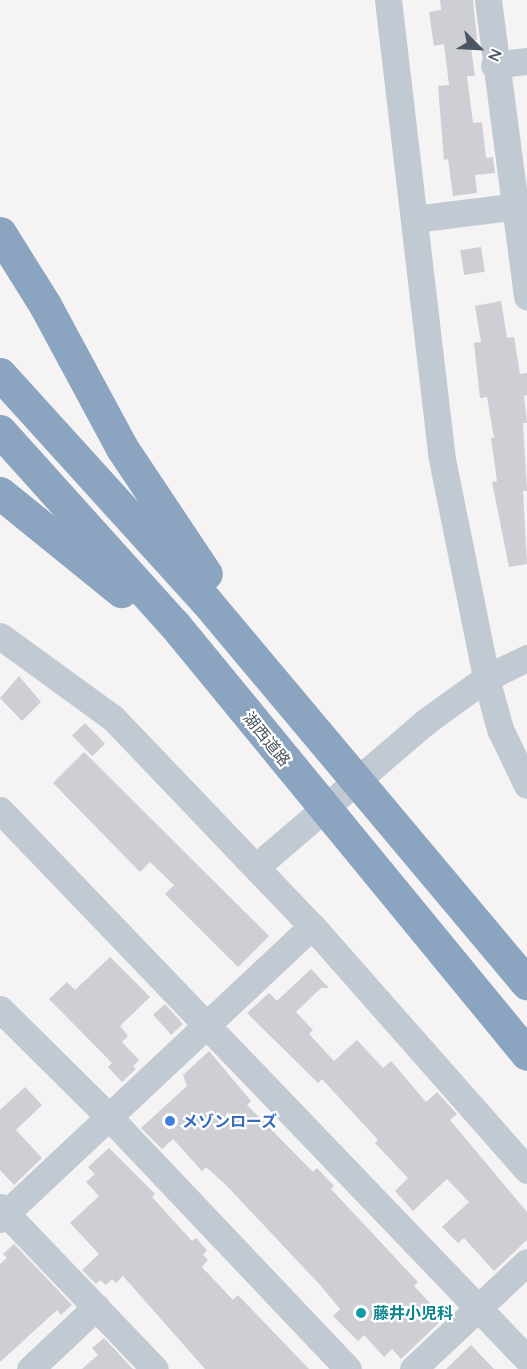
<!DOCTYPE html>
<meta charset="utf-8">
<style>
body{margin:0}
#map{position:relative;width:527px;height:1369px;overflow:hidden;background:#f5f3f3;font-family:Quicksand,"Noto Sans JP",sans-serif}
div>[style]{position:absolute}
.building>*{inset:0;background:#cdcfd5;transform-origin:0 0}
.minor>*{height:27px;margin:-13.5px;padding:0 13.5px;transform-origin:13.5px;border-radius:13.5px;background:#c1cad2}
.highway>*{height:33px;margin:-16.5px;padding:0 16.5px;transform-origin:16.5px;border-radius:16.5px;background:#8ba5c1}
.dots>*{width:16px;height:16px;translate:-50% -50%;box-sizing:border-box;border:3px solid #fff;border-radius:50%}
span{translate:-50% -50%;white-space:nowrap;text-align:center;line-height:1.15;-webkit-text-stroke:4.5px #fff;paint-order:stroke}
.street-label{font-size:16px;color:#4a5661}
.shop-label{font-size:16px;color:#366cbe;font-weight:700}
.left{translate:0 -50%;text-align:left}
.culture-label{font-size:16px;color:#0d838f;font-weight:700}
.north{position:absolute;left:449px;top:18px;width:60px;height:60px;-webkit-text-stroke:4px #fff;paint-order:stroke;rotate:114deg;font-size:16px;font-weight:700;line-height:24px;text-align:center;color:#4a5661}
.north::after{content:'';display:block;margin:auto;width:21px;height:27px;background:#4a5661;clip-path:polygon(50% 0,100% 100%,50% 72%,0 100%)}
</style>
<div id="map">
<div class="building">
<div style="clip-path:polygon(440px 0,473px 0,477px 40px,470px 41px,475px 76px,467px 76px,473px 123px,482px 122px,486px 158px,493px 157px,495px 173px,475px 175px,477px 193px,453px 196px,448px 159px,444px 160px,438px 86px,449px 85px,444px 44px,434px 46px,429px 12px,441px 10px)"></div>
<div style="left:481px;top:247px;width:25px;height:21px;rotate:81deg"></div>
<div style="clip-path:polygon(501px 301px,507px 338px,514px 337px,520px 374px,527px 373px,527px 395px,524px 396px,527px 423px,523px 423px,527px 491px,523px 491px,527px 564px,509px 567px,492px 482px,497px 481px,491px 438px,494px 438px,487px 397px,480px 398px,474px 343px,481px 342px,475px 306px)"></div>
<div style="clip-path:polygon(19px 676px,41px 702px,22px 721px,0 698px)"></div>
<div style="left:85px;top:723px;width:29px;height:18px;rotate:46deg"></div>
<div style="clip-path:polygon(84px 752px,269px 936px,238px 967px,165px 894px,174px 885px,150px 862px,140px 872px,53px 783px)"></div>
<div style="clip-path:polygon(110px 957px,150px 997px,120px 1026px,128px 1036px,122px 1042px,139px 1060px,133px 1066px,136px 1069px,122px 1082px,108px 1067px,112px 1063px,49px 999px,67px 982px,75px 990px)"></div>
<div style="clip-path:polygon(311px 969px,329px 988px,321px 988px,296px 1012px,313px 1030px,309px 1034px,334px 1061px,357px 1040px,383px 1068px,391px 1061px,426px 1102px,437px 1092px,457px 1114px,450px 1120px,527px 1212px,527px 1240px,494px 1271px,464px 1238px,458px 1243px,442px 1227px,469px 1202px,447px 1179px,413px 1211px,395px 1191px,408px 1178px,375px 1143px,378px 1140px,322px 1079px,318px 1083px,247px 1013px,269px 993px,277px 1001px)"></div>
<div style="left:165px;top:1004px;width:27px;height:16px;rotate:48deg"></div>
<div style="clip-path:polygon(209px 1051px,251px 1101px,247px 1105px,313px 1172px,317px 1168px,334px 1186px,331px 1189px,418px 1282px,414px 1286px,444px 1318px,401px 1359px,392px 1349px,384px 1357px,364px 1335px,358px 1341px,333px 1316px,340px 1309px,321px 1286px,225px 1184px,206px 1167px,202px 1171px,173px 1139px,162px 1149px,141px 1128px,187px 1086px,183px 1075px)"></div>
<div style="clip-path:polygon(25px 1087px,42px 1105px,16px 1130px,42px 1158px,14px 1185px,0 1170px,0 1110px)"></div>
<div style="clip-path:polygon(109px 1148px,155px 1194px,152px 1197px,192px 1241px,196px 1238px,207px 1250px,203px 1255px,208px 1260px,202px 1267px,233px 1300px,238px 1295px,309px 1369px,205px 1369px,123px 1276px,116px 1283px,112px 1279px,106px 1285px,100px 1280px,96px 1284px,82px 1270px,99px 1254px,70px 1223px,99px 1196px,86px 1182px,95px 1174px,88px 1167px)"></div>
<div style="clip-path:polygon(14px 1244px,72px 1305px,61px 1315px,57px 1310px,0 1362px,0 1264px,7px 1258px,3px 1254px)"></div>
<div style="clip-path:polygon(104px 1338px,133px 1369px,82px 1369px,98px 1355px,92px 1348px)"></div>
<div style="clip-path:polygon(471px 1345px,494px 1369px,446px 1369px)"></div>
</div>
<div class="minor">
<div style="left:388px;top:0;width:457px;rotate:83.3deg"></div>
<div style="left:441px;top:454px;width:228px;rotate:78.6deg"></div>
<div style="left:486px;top:678px;width:53px;rotate:74.6deg"></div>
<div style="left:500px;top:729px;width:62px;rotate:64.3deg"></div>
<div style="left:488px;top:0;width:299px;rotate:82.5deg"></div>
<div style="left:494px;top:65px;width:33px;rotate:-7deg"></div>
<div style="left:414px;top:219px;width:114px;rotate:-7.1deg"></div>
<div style="left:0;top:636px;width:140px;rotate:36deg"></div>
<div style="left:113px;top:718px;width:288px;rotate:46.3deg"></div>
<div style="left:312px;top:926px;width:325px;rotate:48.6deg"></div>
<div style="left:0;top:810px;width:761px;rotate:46.17deg"></div>
<div style="left:256px;top:867px;width:223px;rotate:-40.6deg"></div>
<div style="left:425px;top:722px;width:75px;rotate:-35.8deg"></div>
<div style="left:486px;top:678px;width:46px;rotate:-26deg"></div>
<div style="left:0;top:1009px;width:153px;rotate:44.7deg"></div>
<div style="left:109px;top:1117px;width:347px;rotate:46.5deg"></div>
<div style="left:0;top:1207px;width:224px;rotate:46.3deg"></div>
<div style="left:0;top:1219px;width:428px;rotate:-43.2deg"></div>
<div style="left:30px;top:1369px;width:91px;rotate:-43.2deg"></div>
<div style="left:413px;top:1369px;width:156px;rotate:-43.2deg"></div>
</div>
<div class="highway">
<div style="left:0;top:233px;width:85px;rotate:58deg"></div>
<div style="left:45px;top:305px;width:162px;rotate:61.7deg"></div>
<div style="left:122px;top:448px;width:151px;rotate:56.3deg"></div>
<div style="left:0;top:374px;width:307px;rotate:47.8deg"></div>
<div style="left:206px;top:601px;width:499px;rotate:50deg"></div>
<div style="left:0;top:431px;width:260px;rotate:48deg"></div>
<div style="left:174px;top:624px;width:556px;rotate:50.62deg"></div>
<div style="left:0;top:493px;width:156px;rotate:39deg"></div>
</div>
<div class="dots">
<div style="left:170px;top:1121px;background:#3f7fe0"></div>
<div style="left:361px;top:1313px;background:#0f9aa8"></div>
</div>
<div class="street-label">
<span style="left:267px;top:739px;rotate:51deg">湖西道路</span>
</div>
<div class="shop-label">
<span class="left" style="left:182px;top:1121px">メゾンローズ</span>
</div>
<div class="culture-label">
<span class="left" style="left:373px;top:1313px">藤井小児科</span>
</div>
<div class="north">N</div>
</div>
